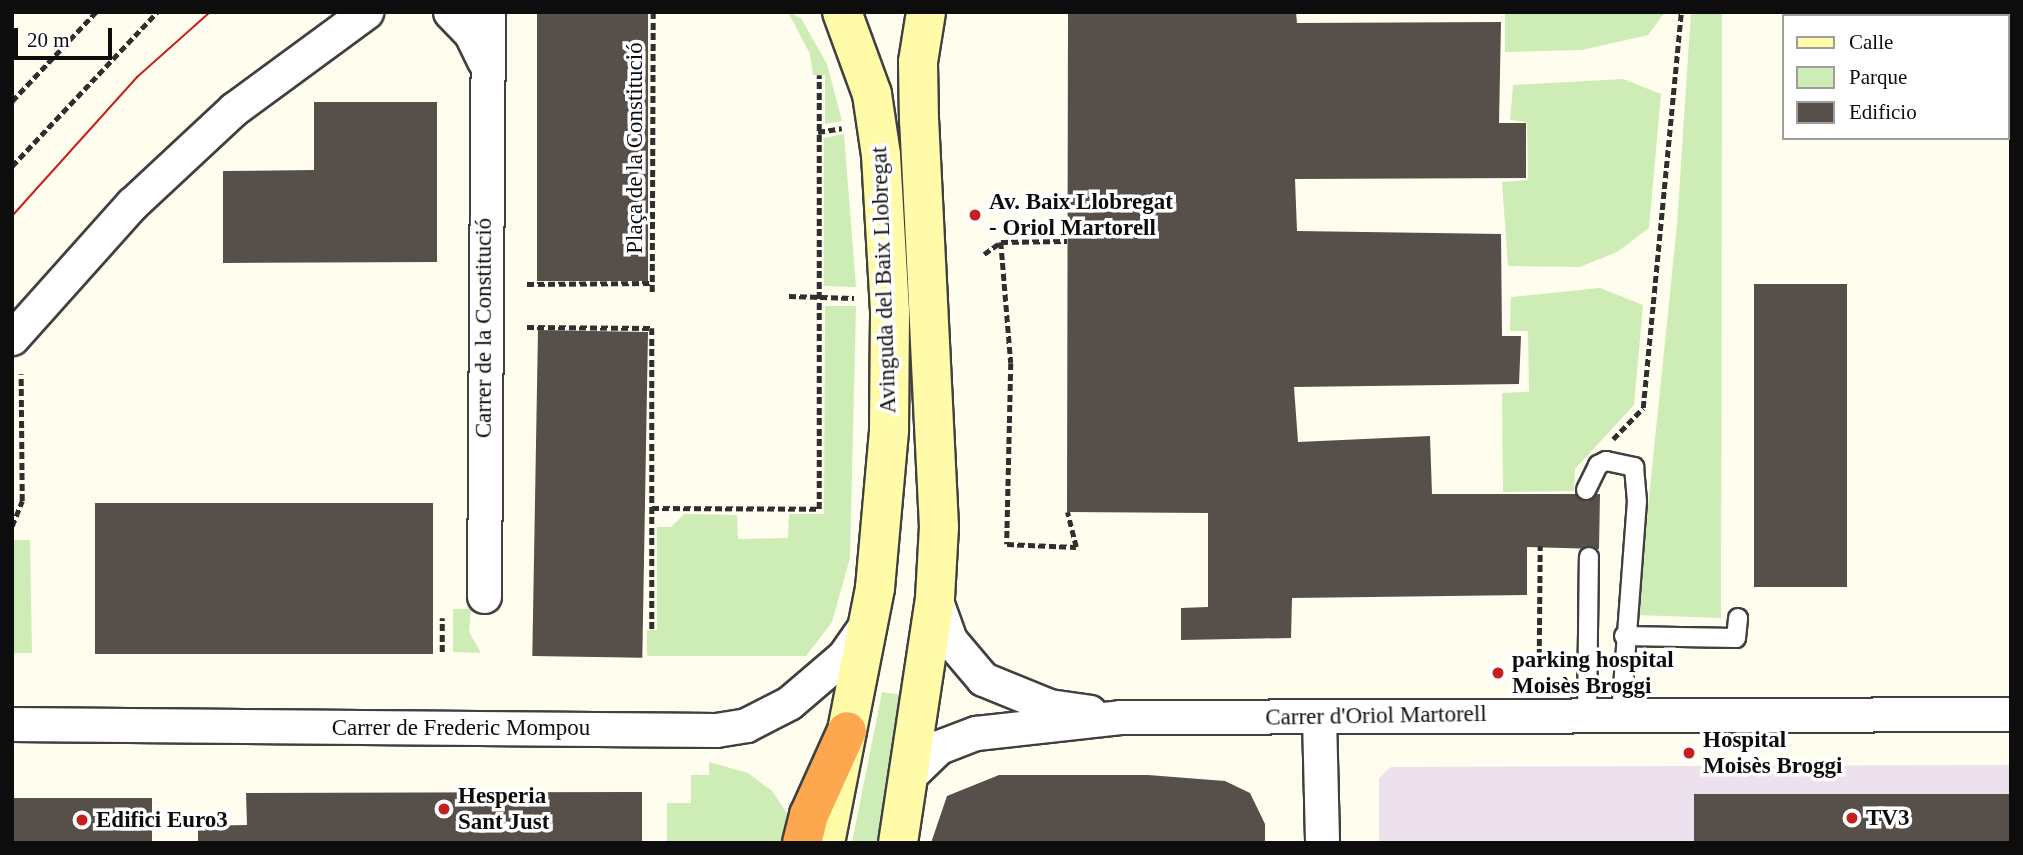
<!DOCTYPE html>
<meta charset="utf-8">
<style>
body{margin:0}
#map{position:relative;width:2023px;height:855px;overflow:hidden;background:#fffdee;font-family:Georgia,serif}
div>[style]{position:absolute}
.industrial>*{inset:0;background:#ece1ed}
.green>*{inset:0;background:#ceecb5;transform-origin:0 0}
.building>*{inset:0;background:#574f49;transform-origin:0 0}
.path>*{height:4.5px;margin-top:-2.25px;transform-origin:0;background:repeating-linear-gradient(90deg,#2f2f2f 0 7px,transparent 0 10.5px)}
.roads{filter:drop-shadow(2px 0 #404040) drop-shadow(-2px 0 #404040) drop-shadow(0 2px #404040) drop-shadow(0 -2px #404040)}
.lane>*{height:18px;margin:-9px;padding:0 9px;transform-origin:9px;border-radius:9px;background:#fff}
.street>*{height:33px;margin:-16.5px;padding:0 16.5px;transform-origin:16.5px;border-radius:16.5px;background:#fff}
.secondary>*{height:38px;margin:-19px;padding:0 19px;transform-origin:19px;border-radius:19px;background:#fffba9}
.highway>*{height:38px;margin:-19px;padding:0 19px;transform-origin:19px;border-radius:19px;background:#fda84e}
.tram>*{height:2px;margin:-1px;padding:0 1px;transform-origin:1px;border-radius:1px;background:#c61f1d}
.dots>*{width:19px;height:19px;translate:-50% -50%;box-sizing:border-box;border:4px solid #fff;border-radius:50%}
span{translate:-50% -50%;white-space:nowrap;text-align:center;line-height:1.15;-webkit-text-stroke:7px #fff;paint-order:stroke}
.street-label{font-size:23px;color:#0d0d0d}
.poi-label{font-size:23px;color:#0d0d0d;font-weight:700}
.left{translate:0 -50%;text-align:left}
.frame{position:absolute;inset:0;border:14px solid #0d0d0d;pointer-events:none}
.legend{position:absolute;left:1782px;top:14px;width:228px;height:126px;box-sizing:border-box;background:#fff;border:2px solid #9e9e9e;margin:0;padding:9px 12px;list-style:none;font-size:21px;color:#0d0d0d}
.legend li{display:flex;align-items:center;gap:14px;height:35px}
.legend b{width:35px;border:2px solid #9e9e9e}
.scale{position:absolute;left:14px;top:28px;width:98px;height:32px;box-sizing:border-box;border:4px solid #0d0d0d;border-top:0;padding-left:9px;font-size:21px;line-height:24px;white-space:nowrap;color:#0d0d0d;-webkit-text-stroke:5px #fff;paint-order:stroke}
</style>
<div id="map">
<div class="industrial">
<div style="clip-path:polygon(2011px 765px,2011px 843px,1379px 843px,1379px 778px,1391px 767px)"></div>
</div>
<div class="green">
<div style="clip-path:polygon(788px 12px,801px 18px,827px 64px,842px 121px,825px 124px,825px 75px,813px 75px,810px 54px)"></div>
<div style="clip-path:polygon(1505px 12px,1665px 12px,1648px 35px,1582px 50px,1505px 52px)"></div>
<div style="clip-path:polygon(1691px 12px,1722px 12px,1721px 618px,1637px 615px,1677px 225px)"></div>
<div style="clip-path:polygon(1623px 79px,1661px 94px,1649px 228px,1617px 252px,1580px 267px,1508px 266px,1502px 182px,1528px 180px,1527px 122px,1510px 120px,1513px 85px)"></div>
<div style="clip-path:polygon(844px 134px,856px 287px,824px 286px,824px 138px)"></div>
<div style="clip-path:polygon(1600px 288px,1643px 305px,1634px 405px,1575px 469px,1574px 491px,1503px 492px,1502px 393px,1529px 392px,1528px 331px,1510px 331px,1511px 297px)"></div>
<div style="clip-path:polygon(825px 306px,856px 306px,850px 558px,832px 622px,806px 656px,647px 656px,647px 630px,657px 630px,657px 527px,671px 527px,684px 514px,737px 515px,738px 539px,788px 538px,789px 514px,824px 514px)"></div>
<div style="left:30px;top:540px;width:113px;height:21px;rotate:89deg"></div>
<div style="clip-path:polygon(453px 609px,471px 609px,469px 632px,481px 653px,453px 652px)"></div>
<div style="clip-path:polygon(882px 692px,904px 695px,883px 809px,876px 843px,852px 843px)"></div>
<div style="clip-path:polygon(709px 762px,748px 773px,772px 791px,789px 816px,787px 843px,667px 843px,667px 803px,691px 803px,691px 775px,709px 775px)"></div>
</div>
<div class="building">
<div style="left:537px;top:12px;width:111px;height:269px"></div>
<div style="clip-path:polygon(1068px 12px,1296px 12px,1297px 23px,1501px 22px,1499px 123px,1526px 123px,1526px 178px,1295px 179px,1297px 231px,1501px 234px,1502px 336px,1521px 336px,1519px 384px,1294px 387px,1298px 442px,1430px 436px,1432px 494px,1600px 494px,1599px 549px,1527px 547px,1527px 595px,1292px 598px,1291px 638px,1181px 640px,1181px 608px,1208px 607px,1208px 513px,1067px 512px)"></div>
<div style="clip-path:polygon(314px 102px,437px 102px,437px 262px,223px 263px,223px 171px,314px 170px)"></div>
<div style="left:1754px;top:284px;width:93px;height:303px"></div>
<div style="left:538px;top:330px;width:110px;height:326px;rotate:1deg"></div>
<div style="left:95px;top:503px;width:338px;height:151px"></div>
<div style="clip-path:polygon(999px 775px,1148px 775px,1225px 781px,1250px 793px,1265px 824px,1265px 843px,931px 843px,947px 796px)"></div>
<div style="clip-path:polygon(642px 792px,642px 843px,198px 843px,198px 826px,247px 825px,246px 793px)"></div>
<div style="left:1694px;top:794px;width:317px;height:49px"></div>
<div style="left:12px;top:798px;width:140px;height:45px"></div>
</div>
<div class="path">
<div style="left:12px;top:101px;width:122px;rotate:-46.7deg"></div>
<div style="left:818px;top:132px;width:24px;rotate:-9deg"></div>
<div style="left:12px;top:166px;width:212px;rotate:-46.7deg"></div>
<div style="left:1001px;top:242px;width:121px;rotate:85.3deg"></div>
<div style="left:1011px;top:363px;width:181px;rotate:91.3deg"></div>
<div style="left:1007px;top:544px;width:69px;rotate:2.5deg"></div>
<div style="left:1076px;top:547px;width:36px;rotate:-104deg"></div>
<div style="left:984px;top:254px;width:21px;rotate:-35deg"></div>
<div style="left:1001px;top:242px;width:66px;rotate:-0.9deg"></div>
<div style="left:527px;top:284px;width:125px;rotate:-0.5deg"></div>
<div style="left:652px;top:292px;width:280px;rotate:-89.8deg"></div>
<div style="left:789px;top:296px;width:65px;rotate:1.8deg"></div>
<div style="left:527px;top:327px;width:125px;rotate:0.5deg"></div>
<div style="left:652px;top:328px;width:302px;rotate:90deg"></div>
<div style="left:1613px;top:439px;width:43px;rotate:-45.9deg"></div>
<div style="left:1643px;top:408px;width:398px;rotate:-84.5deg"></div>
<div style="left:652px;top:508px;width:167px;rotate:0.3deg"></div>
<div style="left:819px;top:509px;width:434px;rotate:-90deg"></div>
<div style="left:12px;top:526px;width:27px;rotate:-68deg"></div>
<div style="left:22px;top:501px;width:127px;rotate:-90.5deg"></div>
<div style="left:442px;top:652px;width:34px;rotate:-90deg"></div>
<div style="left:1539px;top:656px;width:110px;rotate:-89.5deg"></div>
</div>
<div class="roads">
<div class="lane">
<div style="left:1586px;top:490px;width:28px;rotate:-64deg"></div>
<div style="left:1598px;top:465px;width:9px;rotate:-27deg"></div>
<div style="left:1606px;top:461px;width:29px;rotate:12deg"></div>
<div style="left:1634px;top:467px;width:34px;rotate:85deg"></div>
<div style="left:1637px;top:501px;width:213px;rotate:94.3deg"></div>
<div style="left:1624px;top:636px;width:112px;rotate:1deg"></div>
<div style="left:1736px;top:638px;width:20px;rotate:-84deg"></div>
<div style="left:1587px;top:714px;width:157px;rotate:-89.3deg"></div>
</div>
<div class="street">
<div style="left:450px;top:12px;width:30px;rotate:46deg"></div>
<div style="left:471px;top:34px;width:30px;rotate:64deg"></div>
<div style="left:12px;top:338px;width:180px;rotate:-48.2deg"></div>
<div style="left:132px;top:204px;width:139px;rotate:-43deg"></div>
<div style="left:234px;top:109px;width:164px;rotate:-36.3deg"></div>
<div style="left:484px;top:596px;width:584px;rotate:-89.61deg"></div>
<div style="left:935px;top:598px;width:45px;rotate:70.3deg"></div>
<div style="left:950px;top:640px;width:51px;rotate:49.8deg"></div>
<div style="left:983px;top:679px;width:71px;rotate:22.2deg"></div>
<div style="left:1049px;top:706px;width:41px;rotate:8.3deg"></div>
<div style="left:1319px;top:717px;width:126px;rotate:88.6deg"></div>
<div style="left:12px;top:724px;width:704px;rotate:0.49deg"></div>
<div style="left:716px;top:730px;width:30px;rotate:-9deg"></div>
<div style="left:746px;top:725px;width:48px;rotate:-27.1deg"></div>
<div style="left:789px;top:703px;width:72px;rotate:-40.5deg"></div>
<div style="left:844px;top:656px;width:39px;rotate:-55deg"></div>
<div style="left:910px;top:775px;width:40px;rotate:-44deg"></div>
<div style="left:939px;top:747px;width:40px;rotate:-21deg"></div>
<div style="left:976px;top:733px;width:145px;rotate:-6.3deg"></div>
<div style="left:1120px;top:717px;width:891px;rotate:-0.19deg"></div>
</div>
<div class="secondary">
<div style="left:825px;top:843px;width:260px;rotate:-78.9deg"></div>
<div style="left:875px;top:588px;width:159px;rotate:-84.9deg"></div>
<div style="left:889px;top:430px;width:119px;rotate:-89.5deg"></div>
<div style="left:890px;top:311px;width:156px;rotate:-93.3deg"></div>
<div style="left:881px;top:155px;width:62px;rotate:-98.4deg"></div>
<div style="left:872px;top:94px;width:87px;rotate:-110.1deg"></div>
<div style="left:898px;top:843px;width:248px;rotate:-81.4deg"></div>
<div style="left:935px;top:598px;width:71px;rotate:-86.8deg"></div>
<div style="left:939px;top:527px;width:406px;rotate:-92.8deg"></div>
<div style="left:919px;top:121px;width:59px;rotate:-91deg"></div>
<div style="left:918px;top:62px;width:51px;rotate:-80.9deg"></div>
</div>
<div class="highway">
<div style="left:802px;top:843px;width:29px;rotate:-76deg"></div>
<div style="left:809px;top:815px;width:92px;rotate:-65.7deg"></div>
</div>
</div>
<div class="tram">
<div style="left:12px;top:216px;width:187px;rotate:-48deg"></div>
<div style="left:137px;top:77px;width:98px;rotate:-41.7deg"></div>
</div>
<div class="dots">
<div style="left:975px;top:215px;background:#c61f1d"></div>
<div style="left:1498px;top:673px;background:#c61f1d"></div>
<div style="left:1689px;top:753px;background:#c61f1d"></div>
<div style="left:444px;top:809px;background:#c61f1d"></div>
<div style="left:1852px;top:818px;background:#c61f1d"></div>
<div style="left:82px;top:820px;background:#c61f1d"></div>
</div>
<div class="street-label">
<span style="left:635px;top:148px;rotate:-90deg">Plaça de la Constitució</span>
<span style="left:884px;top:280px;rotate:-92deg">Avinguda del Baix Llobregat</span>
<span style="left:484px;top:328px;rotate:-90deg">Carrer de la Constitució</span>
<span style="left:1376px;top:716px;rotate:-1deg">Carrer d'Oriol Martorell</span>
<span style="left:461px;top:728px">Carrer de Frederic Mompou</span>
</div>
<div class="poi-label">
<span class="left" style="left:989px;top:215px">Av. Baix Llobregat<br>- Oriol Martorell</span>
<span class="left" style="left:1512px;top:673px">parking hospital<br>Moisès Broggi</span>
<span class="left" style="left:1703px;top:753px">Hospital<br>Moisès Broggi</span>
<span class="left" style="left:458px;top:809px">Hesperia<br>Sant Just</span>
<span class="left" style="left:1866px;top:818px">TV3</span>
<span class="left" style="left:96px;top:820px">Edifici Euro3</span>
</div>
<div class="frame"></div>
<ul class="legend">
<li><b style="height:9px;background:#fffba9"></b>Calle</li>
<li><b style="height:19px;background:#ceecb5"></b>Parque</li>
<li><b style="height:19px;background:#574f49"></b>Edificio</li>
</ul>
<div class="scale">20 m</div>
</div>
